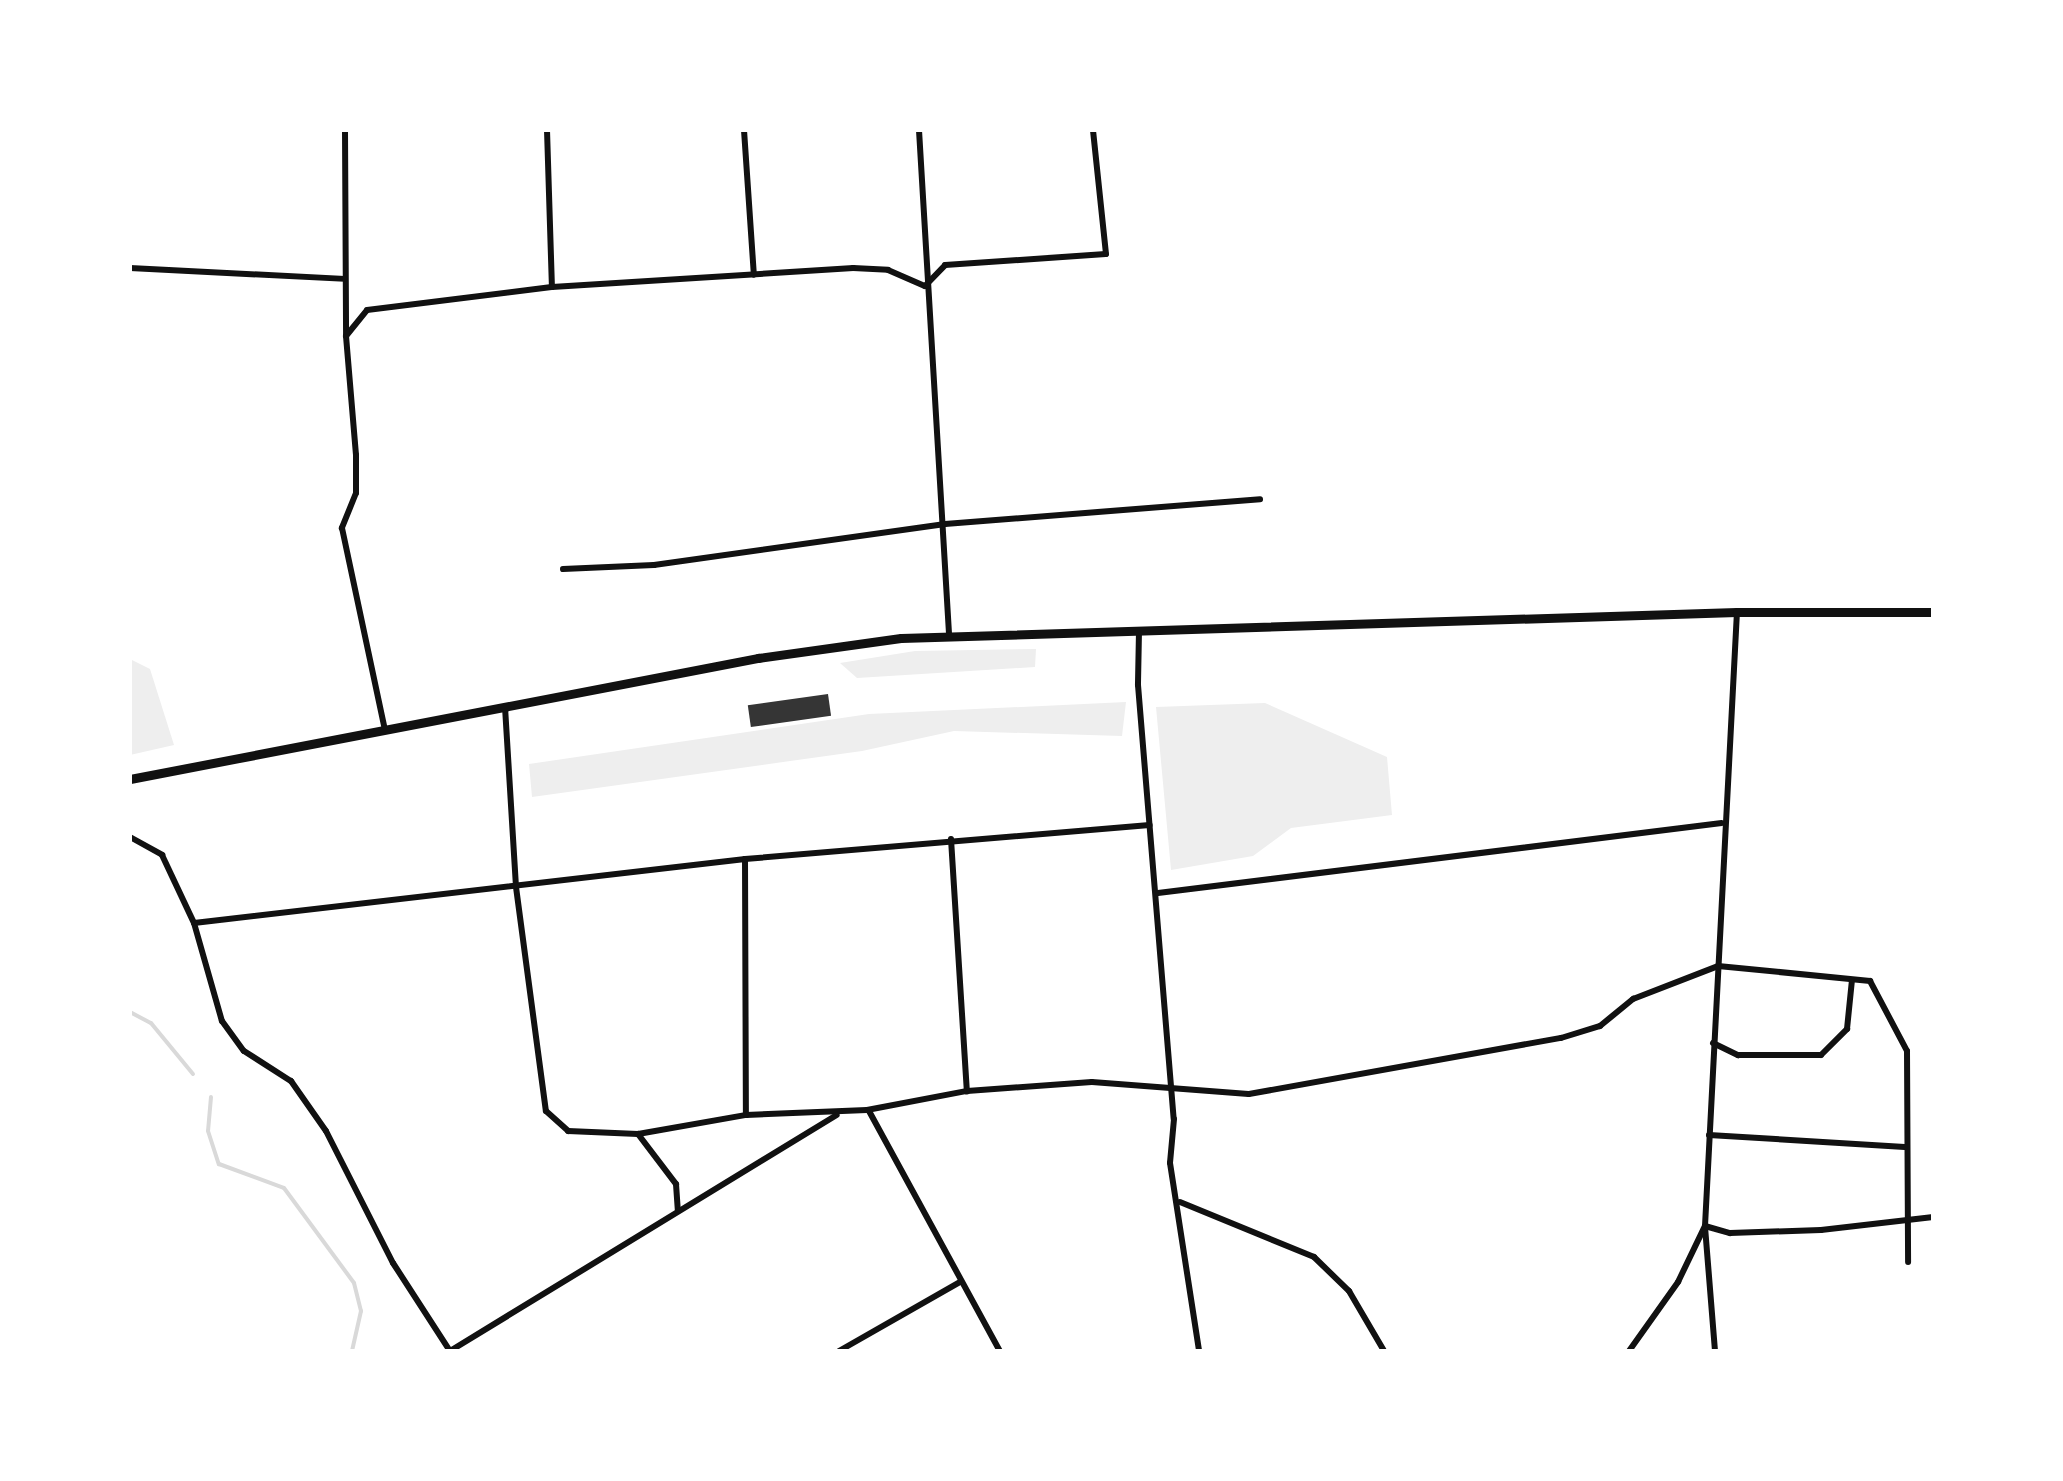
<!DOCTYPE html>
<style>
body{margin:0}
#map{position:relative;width:2063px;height:1481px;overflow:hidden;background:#fff;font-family:Rubik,sans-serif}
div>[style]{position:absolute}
.green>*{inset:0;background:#eee}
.stream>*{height:4px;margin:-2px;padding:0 2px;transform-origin:2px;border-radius:2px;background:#d9d9d9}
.building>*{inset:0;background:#353535;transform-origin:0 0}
.minor>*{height:6px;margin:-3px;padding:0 3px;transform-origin:3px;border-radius:3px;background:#111}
.primary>*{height:9px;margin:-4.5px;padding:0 4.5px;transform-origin:4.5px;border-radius:4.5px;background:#111}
span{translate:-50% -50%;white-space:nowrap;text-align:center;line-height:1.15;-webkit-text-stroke:8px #fff;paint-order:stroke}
.frame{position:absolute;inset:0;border:132px solid #fff;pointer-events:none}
</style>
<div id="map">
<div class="green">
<div style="clip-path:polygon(1036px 649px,1035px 667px,857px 678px,840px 663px,915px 651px)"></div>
<div style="clip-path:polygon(130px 659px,150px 669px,174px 745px,130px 755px)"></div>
<div style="clip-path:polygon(1126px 702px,1122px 736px,954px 731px,862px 751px,532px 797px,529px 764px,869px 714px)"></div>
<div style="clip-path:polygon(1265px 703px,1387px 757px,1392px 815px,1291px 828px,1253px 856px,1171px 870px,1156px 707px)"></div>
</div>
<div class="stream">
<div style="left:130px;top:1012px;width:24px;rotate:28deg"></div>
<div style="left:151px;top:1023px;width:66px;rotate:50.5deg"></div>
<div style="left:211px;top:1097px;width:34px;rotate:95deg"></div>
<div style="left:208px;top:1131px;width:35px;rotate:72deg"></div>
<div style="left:219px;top:1164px;width:69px;rotate:20.3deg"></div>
<div style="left:284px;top:1188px;width:118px;rotate:53.6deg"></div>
<div style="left:354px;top:1283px;width:29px;rotate:76deg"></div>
<div style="left:361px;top:1311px;width:41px;rotate:102.7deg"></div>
</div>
<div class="building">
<div style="left:828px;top:694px;width:22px;height:81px;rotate:82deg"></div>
</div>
<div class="minor">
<div style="left:345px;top:130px;width:206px;rotate:89.7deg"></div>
<div style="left:346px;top:336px;width:119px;rotate:85.2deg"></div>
<div style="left:356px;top:455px;width:38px;rotate:90deg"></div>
<div style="left:356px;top:493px;width:38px;rotate:112deg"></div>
<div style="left:342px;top:528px;width:207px;rotate:78deg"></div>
<div style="left:547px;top:130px;width:157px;rotate:88.2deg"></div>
<div style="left:744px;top:130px;width:145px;rotate:86.1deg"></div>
<div style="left:919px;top:130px;width:505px;rotate:86.59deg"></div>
<div style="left:130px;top:268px;width:215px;rotate:2.9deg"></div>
<div style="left:346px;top:336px;width:33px;rotate:-51deg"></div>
<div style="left:367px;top:310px;width:186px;rotate:-7.1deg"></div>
<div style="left:552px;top:287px;width:302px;rotate:-3.6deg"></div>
<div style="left:853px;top:268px;width:35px;rotate:3deg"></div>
<div style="left:888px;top:270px;width:40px;rotate:23.4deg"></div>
<div style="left:925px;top:286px;width:29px;rotate:-46deg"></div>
<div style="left:945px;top:265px;width:161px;rotate:-3.9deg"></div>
<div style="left:1106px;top:254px;width:125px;rotate:-96deg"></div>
<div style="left:563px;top:569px;width:91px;rotate:-2.5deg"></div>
<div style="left:654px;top:565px;width:294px;rotate:-8deg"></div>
<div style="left:945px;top:524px;width:316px;rotate:-4.5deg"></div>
<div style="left:1139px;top:631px;width:54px;rotate:91.1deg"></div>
<div style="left:1138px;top:685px;width:435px;rotate:85.3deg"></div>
<div style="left:1174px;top:1119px;width:44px;rotate:95.2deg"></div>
<div style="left:1170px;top:1163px;width:190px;rotate:81.2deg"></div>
<div style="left:505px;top:707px;width:180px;rotate:86.5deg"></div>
<div style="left:516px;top:887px;width:226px;rotate:82.4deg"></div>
<div style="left:546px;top:1111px;width:30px;rotate:42deg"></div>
<div style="left:568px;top:1131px;width:70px;rotate:2.5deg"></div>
<div style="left:638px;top:1134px;width:110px;rotate:-10deg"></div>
<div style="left:746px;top:1115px;width:121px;rotate:-2.4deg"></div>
<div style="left:867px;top:1110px;width:102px;rotate:-10.8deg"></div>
<div style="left:967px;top:1091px;width:125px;rotate:-4.1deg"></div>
<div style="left:1092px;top:1082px;width:157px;rotate:4.4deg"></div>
<div style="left:1249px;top:1094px;width:317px;rotate:-10.2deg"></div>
<div style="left:1561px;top:1038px;width:41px;rotate:-17.1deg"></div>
<div style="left:1600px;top:1026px;width:43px;rotate:-39.3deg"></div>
<div style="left:1633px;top:999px;width:91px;rotate:-21.2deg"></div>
<div style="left:1718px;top:966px;width:153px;rotate:5.6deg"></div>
<div style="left:1870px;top:981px;width:79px;rotate:62.1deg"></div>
<div style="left:1907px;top:1051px;width:211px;rotate:89.7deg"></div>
<div style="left:130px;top:837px;width:37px;rotate:29deg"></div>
<div style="left:162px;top:855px;width:75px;rotate:64.8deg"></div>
<div style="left:194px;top:923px;width:102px;rotate:74.1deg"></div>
<div style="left:222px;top:1021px;width:37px;rotate:54deg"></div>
<div style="left:244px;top:1051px;width:56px;rotate:32.6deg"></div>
<div style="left:291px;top:1081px;width:61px;rotate:55deg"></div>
<div style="left:326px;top:1131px;width:148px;rotate:63.1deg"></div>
<div style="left:393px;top:1263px;width:105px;rotate:57.1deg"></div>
<div style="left:951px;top:839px;width:253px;rotate:86.4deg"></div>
<div style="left:745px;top:859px;width:256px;rotate:89.8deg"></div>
<div style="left:1158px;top:893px;width:568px;rotate:-7.07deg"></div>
<div style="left:194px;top:923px;width:555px;rotate:-6.63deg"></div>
<div style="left:745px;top:859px;width:406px;rotate:-4.8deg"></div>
<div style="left:1713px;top:1043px;width:28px;rotate:26deg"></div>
<div style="left:1738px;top:1055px;width:83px"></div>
<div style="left:1821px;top:1055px;width:37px;rotate:-45deg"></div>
<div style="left:1847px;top:1029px;width:49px;rotate:-84.2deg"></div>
<div style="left:869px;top:1111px;width:273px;rotate:61.4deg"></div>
<div style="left:638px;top:1134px;width:63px;rotate:52.8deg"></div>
<div style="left:676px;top:1184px;width:26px;rotate:86deg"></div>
<div style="left:1709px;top:1135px;width:196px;rotate:3.5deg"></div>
<div style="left:1180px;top:1202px;width:145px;rotate:22.3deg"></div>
<div style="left:1314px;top:1257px;width:49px;rotate:44.2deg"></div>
<div style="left:1349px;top:1291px;width:69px;rotate:59.7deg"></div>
<div style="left:450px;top:1351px;width:453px;rotate:-31.4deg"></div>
<div style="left:839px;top:1351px;width:139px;rotate:-29.7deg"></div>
<div style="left:1629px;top:1351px;width:85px;rotate:-54.6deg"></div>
<div style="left:1678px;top:1282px;width:62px;rotate:-64.3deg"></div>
<div style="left:1705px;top:1226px;width:26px;rotate:16deg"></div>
<div style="left:1730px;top:1233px;width:91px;rotate:-1.9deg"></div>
<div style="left:1821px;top:1230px;width:113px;rotate:-6.6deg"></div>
<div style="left:1715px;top:1351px;width:125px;rotate:-94.6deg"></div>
<div style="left:1705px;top:1226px;width:615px;rotate:-87.02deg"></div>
</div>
<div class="primary">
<div style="left:130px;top:779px;width:640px;rotate:-10.91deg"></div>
<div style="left:758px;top:658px;width:144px;rotate:-8deg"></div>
<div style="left:901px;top:638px;width:836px;rotate:-1.78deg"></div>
<div style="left:1737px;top:612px;width:196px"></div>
</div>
<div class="frame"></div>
</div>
